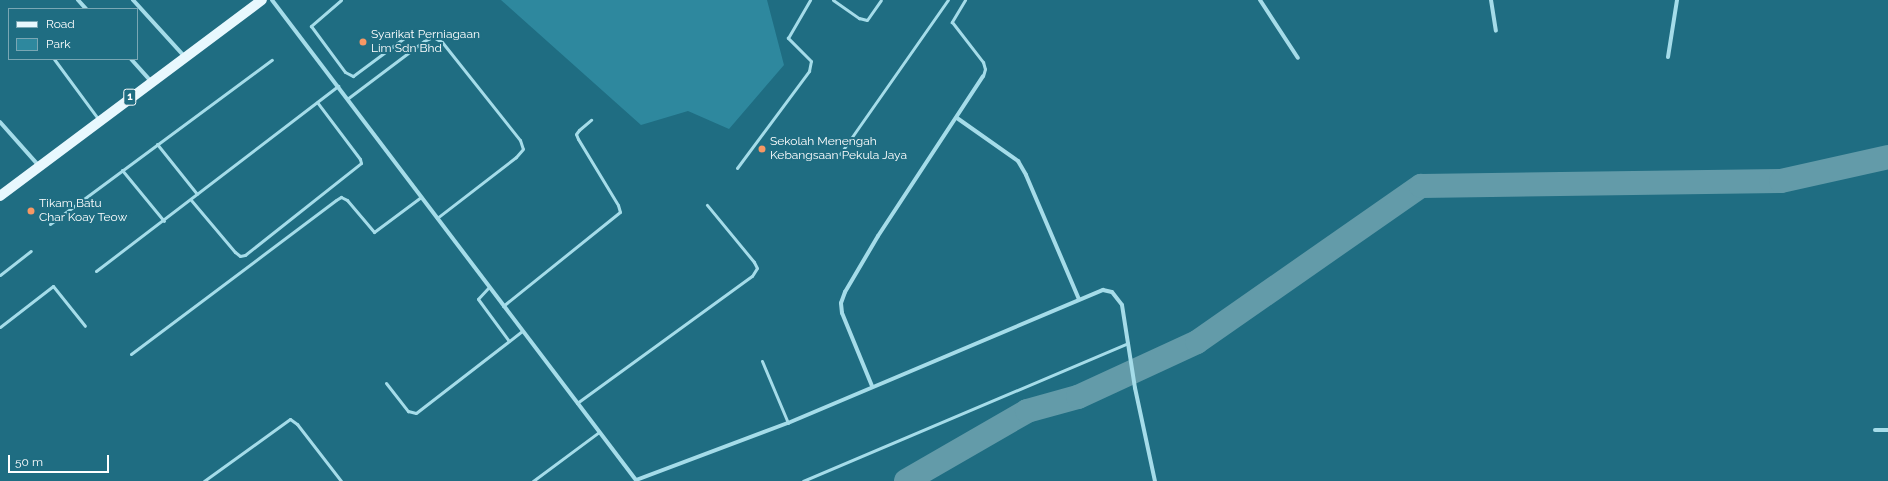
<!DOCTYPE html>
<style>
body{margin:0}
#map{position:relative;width:1888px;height:481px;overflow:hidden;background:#1f6d82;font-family:Raleway,sans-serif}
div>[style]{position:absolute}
.green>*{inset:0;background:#2e889e}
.river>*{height:24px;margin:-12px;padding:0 12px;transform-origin:12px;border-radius:12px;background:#639ba9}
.service>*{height:3px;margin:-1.5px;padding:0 1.5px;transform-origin:1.5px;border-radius:1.5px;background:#a5dce9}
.minor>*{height:4px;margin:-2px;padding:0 2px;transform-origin:2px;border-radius:2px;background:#a5dce9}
.primary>*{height:10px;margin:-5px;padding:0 5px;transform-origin:5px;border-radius:5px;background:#e8f8fe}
.dots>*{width:11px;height:11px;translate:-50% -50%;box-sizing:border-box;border:2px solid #1f6d82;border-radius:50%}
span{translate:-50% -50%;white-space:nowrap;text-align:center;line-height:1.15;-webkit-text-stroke:4px #1f6d82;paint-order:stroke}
.shield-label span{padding:1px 3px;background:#1f6d82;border:1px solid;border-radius:3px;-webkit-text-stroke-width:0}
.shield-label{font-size:11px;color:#fff;font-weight:700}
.poi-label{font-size:12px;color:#fff}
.left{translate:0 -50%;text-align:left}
.legend{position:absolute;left:8px;top:8px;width:130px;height:52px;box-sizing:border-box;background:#1f6d82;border:1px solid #79a7b4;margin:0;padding:5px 7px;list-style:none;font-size:12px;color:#fff}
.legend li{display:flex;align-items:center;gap:8px;height:20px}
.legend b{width:20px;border:1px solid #79a7b4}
.scale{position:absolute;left:8px;top:455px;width:101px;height:18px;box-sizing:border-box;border:2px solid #fff;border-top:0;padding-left:5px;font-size:12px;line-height:14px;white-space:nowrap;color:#fff;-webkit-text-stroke:3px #1f6d82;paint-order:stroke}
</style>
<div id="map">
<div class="green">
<div style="clip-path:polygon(501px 0,767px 0,784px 65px,729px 129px,688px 111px,641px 125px)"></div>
</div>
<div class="river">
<div style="left:906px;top:481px;width:140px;rotate:-30deg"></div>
<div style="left:1027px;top:411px;width:53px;rotate:-15.4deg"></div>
<div style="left:1078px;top:397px;width:131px;rotate:-24.8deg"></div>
<div style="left:1197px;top:342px;width:273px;rotate:-34.9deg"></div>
<div style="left:1421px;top:186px;width:360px;rotate:-0.8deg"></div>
<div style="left:1781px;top:181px;width:110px;rotate:-12.6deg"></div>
</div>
<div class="service">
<div style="left:341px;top:0;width:40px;rotate:139deg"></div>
<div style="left:311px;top:26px;width:57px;rotate:53.5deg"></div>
<div style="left:345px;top:72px;width:9px;rotate:27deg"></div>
<div style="left:353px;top:76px;width:72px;rotate:-36.6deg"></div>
<div style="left:833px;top:0;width:32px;rotate:35deg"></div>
<div style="left:859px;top:18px;width:8px;rotate:14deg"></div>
<div style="left:867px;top:20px;width:24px;rotate:-55deg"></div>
<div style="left:965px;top:0;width:26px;rotate:121deg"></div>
<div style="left:952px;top:22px;width:51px;rotate:52.2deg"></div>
<div style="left:983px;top:62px;width:7px;rotate:74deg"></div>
<div style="left:985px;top:69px;width:7px;rotate:106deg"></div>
<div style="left:54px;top:59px;width:76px;rotate:53.6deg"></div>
<div style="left:347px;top:99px;width:96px;rotate:-37deg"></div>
<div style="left:424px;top:41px;width:10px;rotate:-24deg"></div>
<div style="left:433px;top:37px;width:10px;rotate:29deg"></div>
<div style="left:442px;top:42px;width:125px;rotate:51.5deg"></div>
<div style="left:520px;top:140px;width:9px;rotate:72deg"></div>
<div style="left:523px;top:149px;width:11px;rotate:131deg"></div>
<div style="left:516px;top:157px;width:100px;rotate:142.3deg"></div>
<div style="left:157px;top:144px;width:64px;rotate:51.3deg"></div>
<div style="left:840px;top:154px;width:188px;rotate:-55deg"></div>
<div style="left:737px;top:168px;width:121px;rotate:-53.4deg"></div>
<div style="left:809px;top:71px;width:10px;rotate:-79deg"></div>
<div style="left:811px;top:61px;width:33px;rotate:-135deg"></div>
<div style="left:788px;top:38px;width:44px;rotate:-59.9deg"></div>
<div style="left:122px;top:170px;width:66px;rotate:50.5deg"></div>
<div style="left:191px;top:200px;width:68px;rotate:49.8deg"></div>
<div style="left:235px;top:252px;width:6px;rotate:39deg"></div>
<div style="left:240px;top:256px;width:5px;rotate:-11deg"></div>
<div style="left:245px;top:255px;width:148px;rotate:-38.4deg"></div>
<div style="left:361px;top:163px;width:4px;rotate:-104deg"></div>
<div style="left:360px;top:159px;width:71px;rotate:-127deg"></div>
<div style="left:50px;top:224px;width:276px;rotate:-36.5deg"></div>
<div style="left:96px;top:271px;width:305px;rotate:-37.4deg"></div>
<div style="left:0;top:275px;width:39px;rotate:-38deg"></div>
<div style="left:489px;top:287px;width:16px;rotate:133deg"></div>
<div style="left:478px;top:299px;width:52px;rotate:53.6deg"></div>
<div style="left:503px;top:306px;width:150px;rotate:-38.8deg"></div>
<div style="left:620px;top:212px;width:7px;rotate:-106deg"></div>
<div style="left:618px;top:205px;width:77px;rotate:-121.2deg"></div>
<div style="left:578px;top:139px;width:5px;rotate:-112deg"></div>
<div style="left:576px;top:134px;width:5px;rotate:-53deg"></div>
<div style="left:579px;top:130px;width:16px;rotate:-40deg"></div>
<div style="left:0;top:327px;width:67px;rotate:-37.7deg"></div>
<div style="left:53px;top:286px;width:51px;rotate:51.3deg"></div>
<div style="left:131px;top:354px;width:256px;rotate:-36.9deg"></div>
<div style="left:336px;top:200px;width:6px;rotate:-31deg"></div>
<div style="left:341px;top:197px;width:7px;rotate:27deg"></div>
<div style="left:347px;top:200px;width:42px;rotate:49.8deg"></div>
<div style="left:374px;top:232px;width:59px;rotate:-36.7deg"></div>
<div style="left:762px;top:361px;width:67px;rotate:67.2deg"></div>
<div style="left:386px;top:383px;width:36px;rotate:52deg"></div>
<div style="left:408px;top:411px;width:8px;rotate:14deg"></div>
<div style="left:416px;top:413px;width:134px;rotate:-37.7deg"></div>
<div style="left:577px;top:403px;width:216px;rotate:-36deg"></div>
<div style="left:752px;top:276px;width:9px;rotate:-58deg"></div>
<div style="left:757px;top:268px;width:7px;rotate:-117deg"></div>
<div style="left:754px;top:262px;width:74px;rotate:-129.5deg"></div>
<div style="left:204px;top:481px;width:106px;rotate:-35.8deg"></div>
<div style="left:290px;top:419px;width:9px;rotate:36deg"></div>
<div style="left:297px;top:424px;width:72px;rotate:52.3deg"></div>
<div style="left:533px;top:481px;width:82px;rotate:-36.6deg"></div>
<div style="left:803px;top:481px;width:353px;rotate:-23deg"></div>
</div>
<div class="minor">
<div style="left:78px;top:0;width:12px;rotate:48deg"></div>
<div style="left:133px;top:0;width:76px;rotate:47.7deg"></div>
<div style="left:272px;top:0;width:602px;rotate:52.83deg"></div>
<div style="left:636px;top:480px;width:162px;rotate:-20.6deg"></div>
<div style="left:788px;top:423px;width:342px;rotate:-22.9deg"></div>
<div style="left:1103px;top:290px;width:9px;rotate:13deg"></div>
<div style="left:1112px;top:292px;width:16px;rotate:52deg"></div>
<div style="left:1122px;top:305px;width:84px;rotate:81.1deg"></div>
<div style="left:1135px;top:388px;width:95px;rotate:77.9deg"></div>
<div style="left:1260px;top:0;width:69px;rotate:56.8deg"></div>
<div style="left:1491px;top:0;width:31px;rotate:81deg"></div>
<div style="left:1668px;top:57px;width:58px;rotate:-81deg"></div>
<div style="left:131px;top:59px;width:30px;rotate:48deg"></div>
<div style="left:957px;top:118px;width:75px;rotate:35.2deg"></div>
<div style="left:1018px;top:161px;width:16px;rotate:60deg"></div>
<div style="left:1026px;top:175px;width:135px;rotate:66.9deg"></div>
<div style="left:0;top:122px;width:59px;rotate:48.4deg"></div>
<div style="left:872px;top:386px;width:79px;rotate:-112.3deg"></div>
<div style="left:842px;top:313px;width:10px;rotate:-96deg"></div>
<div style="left:841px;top:303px;width:12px;rotate:-70deg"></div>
<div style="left:845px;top:292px;width:65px;rotate:-59.5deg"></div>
<div style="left:878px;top:236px;width:191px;rotate:-56.7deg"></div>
<div style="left:1875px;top:430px;width:13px"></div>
</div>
<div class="primary">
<div style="left:0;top:196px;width:327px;rotate:-36.8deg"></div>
</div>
<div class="dots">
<div style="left:363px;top:42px;background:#f79864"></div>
<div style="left:762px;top:149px;background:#f79864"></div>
<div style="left:31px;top:211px;background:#f79864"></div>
</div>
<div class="shield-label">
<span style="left:130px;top:97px">1</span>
</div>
<div class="poi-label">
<span class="left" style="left:371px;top:42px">Syarikat Perniagaan<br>Lim Sdn Bhd</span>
<span class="left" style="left:770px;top:149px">Sekolah Menengah<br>Kebangsaan Pekula Jaya</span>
<span class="left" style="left:39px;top:211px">Tikam Batu<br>Char Koay Teow</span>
</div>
<ul class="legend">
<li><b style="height:5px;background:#e8f8fe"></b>Road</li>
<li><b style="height:11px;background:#2e889e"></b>Park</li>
</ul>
<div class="scale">50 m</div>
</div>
